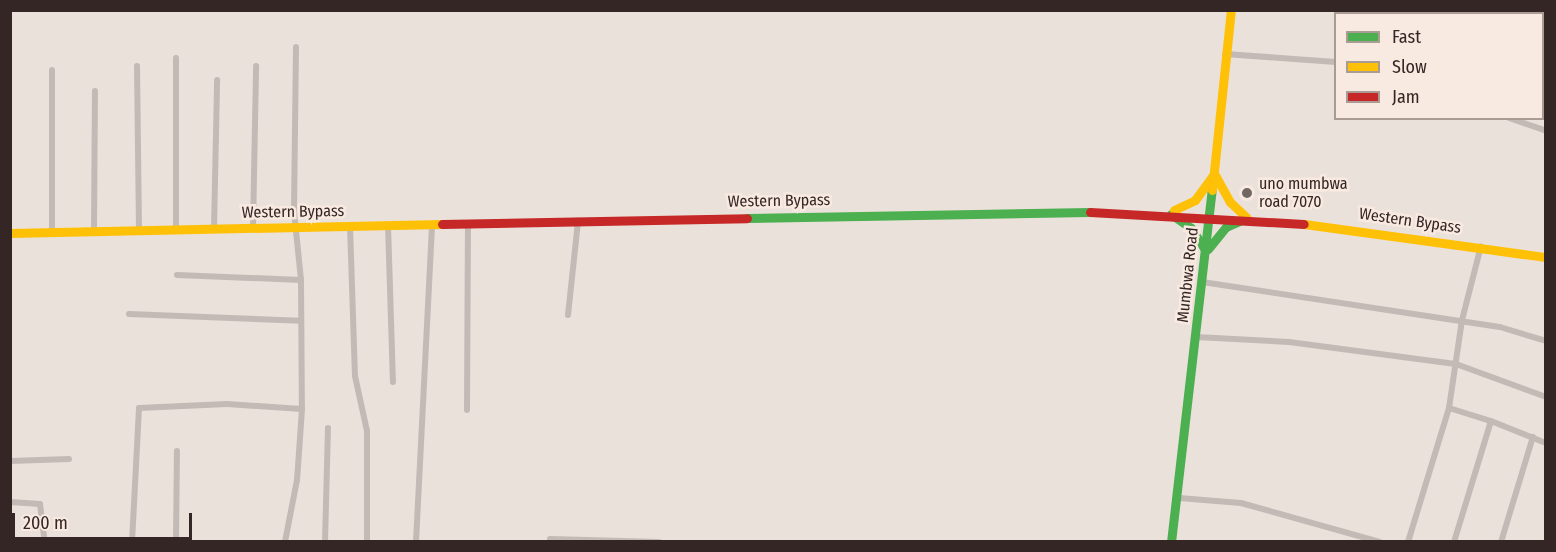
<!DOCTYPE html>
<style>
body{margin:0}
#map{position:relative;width:1556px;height:552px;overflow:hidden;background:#ebe1db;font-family:"Fira Sans Condensed",sans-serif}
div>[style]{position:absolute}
.street>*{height:6px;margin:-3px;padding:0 3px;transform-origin:3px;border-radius:3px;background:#c3bab6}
.fast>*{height:9px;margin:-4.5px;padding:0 4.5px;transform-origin:4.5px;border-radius:4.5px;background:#4caf50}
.slow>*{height:9px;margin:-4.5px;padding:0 4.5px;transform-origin:4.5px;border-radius:4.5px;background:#ffc107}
.jam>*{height:9px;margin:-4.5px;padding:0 4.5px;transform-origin:4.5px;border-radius:4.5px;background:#c62828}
.dots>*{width:16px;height:16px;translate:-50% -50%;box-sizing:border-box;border:3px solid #f9eae1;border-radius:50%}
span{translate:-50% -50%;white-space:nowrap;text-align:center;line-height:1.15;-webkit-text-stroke:5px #f9eae1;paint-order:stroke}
.poi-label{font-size:16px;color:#332624}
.left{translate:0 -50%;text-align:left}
.street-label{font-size:16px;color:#332624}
.frame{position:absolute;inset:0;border:12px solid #332624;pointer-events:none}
.legend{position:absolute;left:1334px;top:12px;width:210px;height:108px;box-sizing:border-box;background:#f9eae1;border:2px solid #aa9c95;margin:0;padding:8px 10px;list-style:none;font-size:18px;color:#332624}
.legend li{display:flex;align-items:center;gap:12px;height:30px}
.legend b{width:30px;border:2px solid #aa9c95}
.scale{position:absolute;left:12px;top:513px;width:180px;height:27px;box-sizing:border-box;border:3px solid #332624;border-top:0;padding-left:8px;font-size:18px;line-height:21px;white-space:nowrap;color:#332624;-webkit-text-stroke:4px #f9eae1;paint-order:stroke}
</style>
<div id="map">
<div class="street">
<div style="left:296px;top:47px;width:164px;rotate:90.7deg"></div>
<div style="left:294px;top:211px;width:69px;rotate:84.2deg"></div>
<div style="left:301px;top:280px;width:129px;rotate:89.6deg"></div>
<div style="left:1225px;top:54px;width:111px;rotate:4.1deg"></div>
<div style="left:137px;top:66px;width:165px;rotate:89.3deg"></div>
<div style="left:1509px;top:118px;width:39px;rotate:19deg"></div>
<div style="left:388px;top:225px;width:157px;rotate:88.2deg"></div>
<div style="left:350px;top:226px;width:150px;rotate:88.1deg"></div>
<div style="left:355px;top:376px;width:56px;rotate:77.7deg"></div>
<div style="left:367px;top:431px;width:111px;rotate:90deg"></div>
<div style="left:253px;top:228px;width:162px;rotate:-88.9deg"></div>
<div style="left:214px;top:229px;width:149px;rotate:-88.8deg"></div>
<div style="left:176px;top:230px;width:172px;rotate:-90deg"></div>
<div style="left:94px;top:231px;width:140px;rotate:-89.6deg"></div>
<div style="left:52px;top:232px;width:162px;rotate:-90deg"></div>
<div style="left:177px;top:275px;width:124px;rotate:2.3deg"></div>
<div style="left:1202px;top:282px;width:301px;rotate:8.6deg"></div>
<div style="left:1500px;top:327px;width:48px;rotate:16.9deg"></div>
<div style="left:129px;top:314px;width:171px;rotate:2.3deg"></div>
<div style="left:568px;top:315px;width:95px;rotate:-83.9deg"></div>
<div style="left:1196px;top:337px;width:93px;rotate:3.1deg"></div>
<div style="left:1289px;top:342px;width:168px;rotate:7.5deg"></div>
<div style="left:1456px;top:364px;width:96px;rotate:20.1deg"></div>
<div style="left:1449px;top:408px;width:44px;rotate:17.2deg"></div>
<div style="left:1491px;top:421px;width:127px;rotate:107deg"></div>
<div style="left:467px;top:410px;width:186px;rotate:-89.7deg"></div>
<div style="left:1491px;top:421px;width:59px;rotate:21.8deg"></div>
<div style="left:10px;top:461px;width:59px;rotate:-1.9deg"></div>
<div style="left:1179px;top:498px;width:62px;rotate:4.6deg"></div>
<div style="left:1241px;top:503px;width:144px;rotate:15.7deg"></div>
<div style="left:10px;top:502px;width:30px;rotate:4deg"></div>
<div style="left:40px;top:504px;width:38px;rotate:83deg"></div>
<div style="left:550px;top:539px;width:109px;rotate:1.6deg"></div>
<div style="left:132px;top:542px;width:134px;rotate:-87deg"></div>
<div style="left:139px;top:408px;width:88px;rotate:-2.6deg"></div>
<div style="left:227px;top:404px;width:75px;rotate:3.8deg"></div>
<div style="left:302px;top:409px;width:71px;rotate:94deg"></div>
<div style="left:297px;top:480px;width:63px;rotate:101deg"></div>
<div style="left:176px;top:542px;width:91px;rotate:-89.4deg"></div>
<div style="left:325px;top:542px;width:114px;rotate:-88.5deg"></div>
<div style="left:416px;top:542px;width:317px;rotate:-87.1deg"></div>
<div style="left:1408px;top:542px;width:140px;rotate:-73deg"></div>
<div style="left:1449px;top:408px;width:89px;rotate:-81.6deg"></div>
<div style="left:1462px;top:320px;width:76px;rotate:-75.6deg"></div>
<div style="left:1501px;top:542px;width:110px;rotate:-73.1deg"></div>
</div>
<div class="fast">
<div style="left:1171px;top:214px;width:24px;rotate:35deg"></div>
<div style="left:1191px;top:228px;width:24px;rotate:57deg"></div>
<div style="left:747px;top:218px;width:343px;rotate:-1deg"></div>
<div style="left:1208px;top:249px;width:28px;rotate:-51deg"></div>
<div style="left:1226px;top:227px;width:20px;rotate:-24deg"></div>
<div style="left:1171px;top:542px;width:354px;rotate:-83.4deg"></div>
</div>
<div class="slow">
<div style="left:1215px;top:175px;width:31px;rotate:61deg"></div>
<div style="left:1230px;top:202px;width:23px;rotate:43deg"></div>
<div style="left:1212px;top:190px;width:181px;rotate:-84deg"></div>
<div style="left:1174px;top:210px;width:23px;rotate:-25deg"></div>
<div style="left:1195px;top:200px;width:29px;rotate:-54deg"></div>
<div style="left:1304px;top:224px;width:244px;rotate:7.8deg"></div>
<div style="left:10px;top:233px;width:432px;rotate:-1.2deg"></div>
</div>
<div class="jam">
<div style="left:1090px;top:212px;width:214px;rotate:3.2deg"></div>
<div style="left:442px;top:224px;width:305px;rotate:-1.1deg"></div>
</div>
<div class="dots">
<div style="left:1247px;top:193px;background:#736764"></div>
</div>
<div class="poi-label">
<span class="left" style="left:1259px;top:193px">uno mumbwa<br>road 7070</span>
</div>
<div class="street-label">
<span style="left:779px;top:201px;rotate:-1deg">Western Bypass</span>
<span style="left:293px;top:212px;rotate:-1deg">Western Bypass</span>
<span style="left:1410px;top:221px;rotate:8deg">Western Bypass</span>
<span style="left:1188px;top:275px;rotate:-84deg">Mumbwa Road</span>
</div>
<div class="frame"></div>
<ul class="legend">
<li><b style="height:8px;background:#4caf50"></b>Fast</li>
<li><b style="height:8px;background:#ffc107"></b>Slow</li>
<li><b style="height:8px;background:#c62828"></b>Jam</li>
</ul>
<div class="scale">200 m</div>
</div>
